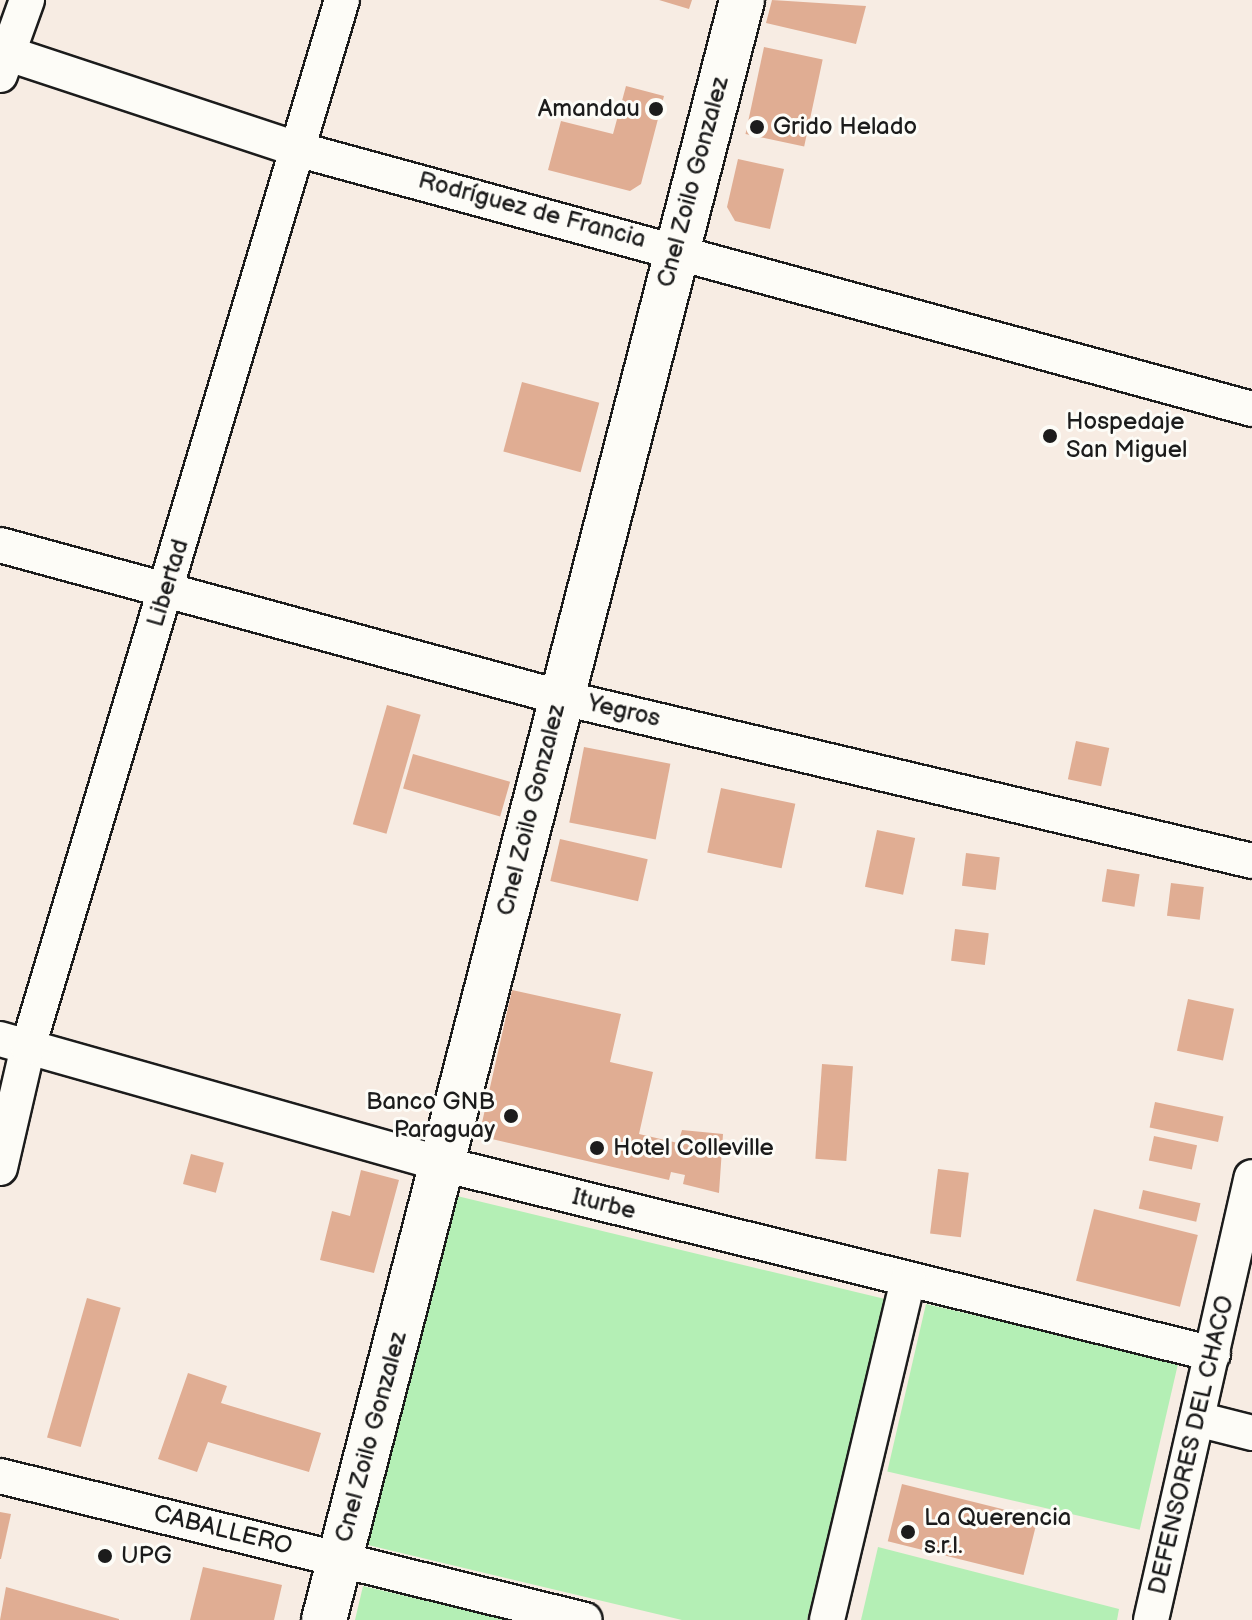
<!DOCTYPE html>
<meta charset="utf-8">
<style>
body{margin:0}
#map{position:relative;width:1252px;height:1620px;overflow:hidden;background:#f7ece3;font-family:"Balsamiq Sans",sans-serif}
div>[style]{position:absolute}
.green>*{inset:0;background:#b4efb5;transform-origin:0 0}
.building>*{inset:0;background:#e0ad93;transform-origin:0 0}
.roads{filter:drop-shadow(2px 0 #1c1c1c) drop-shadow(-2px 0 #1c1c1c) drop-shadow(0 2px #1c1c1c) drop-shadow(0 -2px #1c1c1c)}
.minor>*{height:34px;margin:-17px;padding:0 17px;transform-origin:17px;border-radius:17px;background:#fdfcf7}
.secondary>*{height:44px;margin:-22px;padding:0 22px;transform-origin:22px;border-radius:22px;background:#fdfcf7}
.dots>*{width:22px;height:22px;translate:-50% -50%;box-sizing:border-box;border:4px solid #fdfcf7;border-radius:50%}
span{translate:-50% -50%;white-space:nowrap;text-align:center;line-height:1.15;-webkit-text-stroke:6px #fdfcf7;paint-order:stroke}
.poi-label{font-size:24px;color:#1c1c1c}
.right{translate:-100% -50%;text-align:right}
.left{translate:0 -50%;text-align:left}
.street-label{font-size:24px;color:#1c1c1c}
</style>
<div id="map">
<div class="green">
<div style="clip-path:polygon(457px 1196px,885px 1299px,807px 1620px,682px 1620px,368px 1545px)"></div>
<div style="left:926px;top:1304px;width:259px;height:172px;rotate:13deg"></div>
<div style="clip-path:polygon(878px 1547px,1119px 1609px,1117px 1620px,861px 1620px)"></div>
<div style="clip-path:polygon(363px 1586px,508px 1620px,355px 1620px)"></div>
</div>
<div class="building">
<div style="clip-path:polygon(659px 0,692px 0,689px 9px)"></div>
<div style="clip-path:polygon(772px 0,866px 6px,856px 44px,766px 23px)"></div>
<div style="left:764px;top:47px;width:60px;height:89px;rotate:12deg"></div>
<div style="clip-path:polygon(626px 86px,664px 96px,641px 184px,630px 191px,548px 170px,561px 121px,613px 134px)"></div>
<div style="clip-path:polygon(738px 159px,784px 169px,770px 229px,735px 221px,727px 207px)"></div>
<div style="left:522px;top:382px;width:80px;height:72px;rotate:15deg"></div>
<div style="left:387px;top:705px;width:35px;height:124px;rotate:16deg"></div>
<div style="left:1076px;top:741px;width:34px;height:39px;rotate:12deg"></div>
<div style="left:584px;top:747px;width:88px;height:77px;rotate:11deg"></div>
<div style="left:413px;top:754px;width:101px;height:36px;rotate:16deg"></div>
<div style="left:721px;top:788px;width:76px;height:66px;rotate:12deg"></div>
<div style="left:877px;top:830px;width:39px;height:58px;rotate:12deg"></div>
<div style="left:560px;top:839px;width:90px;height:43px;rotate:13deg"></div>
<div style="left:966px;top:853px;width:34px;height:33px;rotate:7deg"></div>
<div style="left:1107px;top:869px;width:33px;height:33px;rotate:9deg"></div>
<div style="left:1171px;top:883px;width:33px;height:33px;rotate:7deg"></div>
<div style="left:955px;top:929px;width:34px;height:32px;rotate:7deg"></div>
<div style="clip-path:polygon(512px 990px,621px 1014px,610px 1062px,653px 1072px,639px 1134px,678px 1143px,682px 1130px,723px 1134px,719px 1193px,683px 1184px,685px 1175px,671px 1172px,669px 1180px,479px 1136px)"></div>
<div style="left:1188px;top:999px;width:47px;height:53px;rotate:12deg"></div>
<div style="left:822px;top:1064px;width:31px;height:95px;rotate:4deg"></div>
<div style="left:1155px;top:1102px;width:70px;height:26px;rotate:12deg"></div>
<div style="left:1154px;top:1136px;width:44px;height:25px;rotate:12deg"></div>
<div style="left:191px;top:1154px;width:34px;height:31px;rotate:15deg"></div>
<div style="left:938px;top:1169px;width:31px;height:65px;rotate:7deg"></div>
<div style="clip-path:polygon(361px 1170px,399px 1180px,374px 1273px,320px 1260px,332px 1211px,350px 1216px)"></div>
<div style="left:1143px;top:1190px;width:59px;height:19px;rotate:13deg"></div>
<div style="left:1094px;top:1209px;width:107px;height:74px;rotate:14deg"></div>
<div style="left:87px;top:1298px;width:35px;height:145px;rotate:16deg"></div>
<div style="clip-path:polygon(188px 1373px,227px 1386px,221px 1403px,321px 1433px,309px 1472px,208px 1442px,197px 1472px,158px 1459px)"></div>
<div style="left:902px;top:1484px;width:140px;height:59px;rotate:14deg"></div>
<div style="clip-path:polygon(0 1512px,11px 1514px,1px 1559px,0 1559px)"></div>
<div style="clip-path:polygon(203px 1567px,282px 1585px,274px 1620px,190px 1620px)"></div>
<div style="clip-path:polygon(6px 1587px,119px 1619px,119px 1620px,0 1620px)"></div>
</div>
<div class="roads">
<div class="minor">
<div style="left:0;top:51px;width:316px;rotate:18.3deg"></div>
<div style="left:300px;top:150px;width:987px;rotate:15.22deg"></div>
<div style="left:0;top:75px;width:80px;rotate:-70.2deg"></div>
<div style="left:0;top:545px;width:579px;rotate:15.21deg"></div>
<div style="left:559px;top:697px;width:712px;rotate:13.31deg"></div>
<div style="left:0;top:1039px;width:459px;rotate:15.8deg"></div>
<div style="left:442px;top:1164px;width:794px;rotate:13.84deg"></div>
<div style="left:0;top:1168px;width:124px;rotate:-77deg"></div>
<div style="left:28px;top:1047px;width:1093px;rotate:-73.31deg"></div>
<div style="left:1201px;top:1420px;width:53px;rotate:14.3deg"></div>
<div style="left:0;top:1476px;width:602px;rotate:13.83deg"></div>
<div style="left:827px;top:1620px;width:350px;rotate:-76.6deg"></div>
<div style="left:1151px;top:1620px;width:454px;rotate:-77.2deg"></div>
</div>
<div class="secondary">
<div style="left:324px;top:1620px;width:1673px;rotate:-75.53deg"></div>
</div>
</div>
<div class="dots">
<div style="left:656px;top:109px;background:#1c1c1c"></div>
<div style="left:757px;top:127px;background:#1c1c1c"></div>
<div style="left:1050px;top:436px;background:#1c1c1c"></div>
<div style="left:511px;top:1116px;background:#1c1c1c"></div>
<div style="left:597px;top:1148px;background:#1c1c1c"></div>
<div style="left:908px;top:1532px;background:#1c1c1c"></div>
<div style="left:105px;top:1556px;background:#1c1c1c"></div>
</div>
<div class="poi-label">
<span class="right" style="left:640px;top:109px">Amandau</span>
<span class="left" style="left:773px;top:127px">Grido Helado</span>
<span class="left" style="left:1066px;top:436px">Hospedaje<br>San Miguel</span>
<span class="right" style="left:495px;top:1116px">Banco GNB<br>Paraguay</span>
<span class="left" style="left:613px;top:1148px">Hotel Colleville</span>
<span class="left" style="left:924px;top:1532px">La Querencia<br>s.r.l.</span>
<span class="left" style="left:121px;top:1556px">UPG</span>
</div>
<div class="street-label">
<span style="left:693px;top:182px;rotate:-75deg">Cnel Zoilo Gonzalez</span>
<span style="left:532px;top:210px;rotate:15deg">Rodríguez de Francia</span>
<span style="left:168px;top:583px;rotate:-73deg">Libertad</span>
<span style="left:624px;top:711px;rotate:13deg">Yegros</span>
<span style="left:531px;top:810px;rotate:-76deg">Cnel Zoilo Gonzalez</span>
<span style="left:604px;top:1204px;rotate:14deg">Iturbe</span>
<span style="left:371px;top:1437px;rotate:-75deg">Cnel Zoilo Gonzalez</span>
<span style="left:1191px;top:1445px;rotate:-77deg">DEFENSORES DEL CHACO</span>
<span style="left:223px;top:1530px;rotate:14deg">CABALLERO</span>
</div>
</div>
